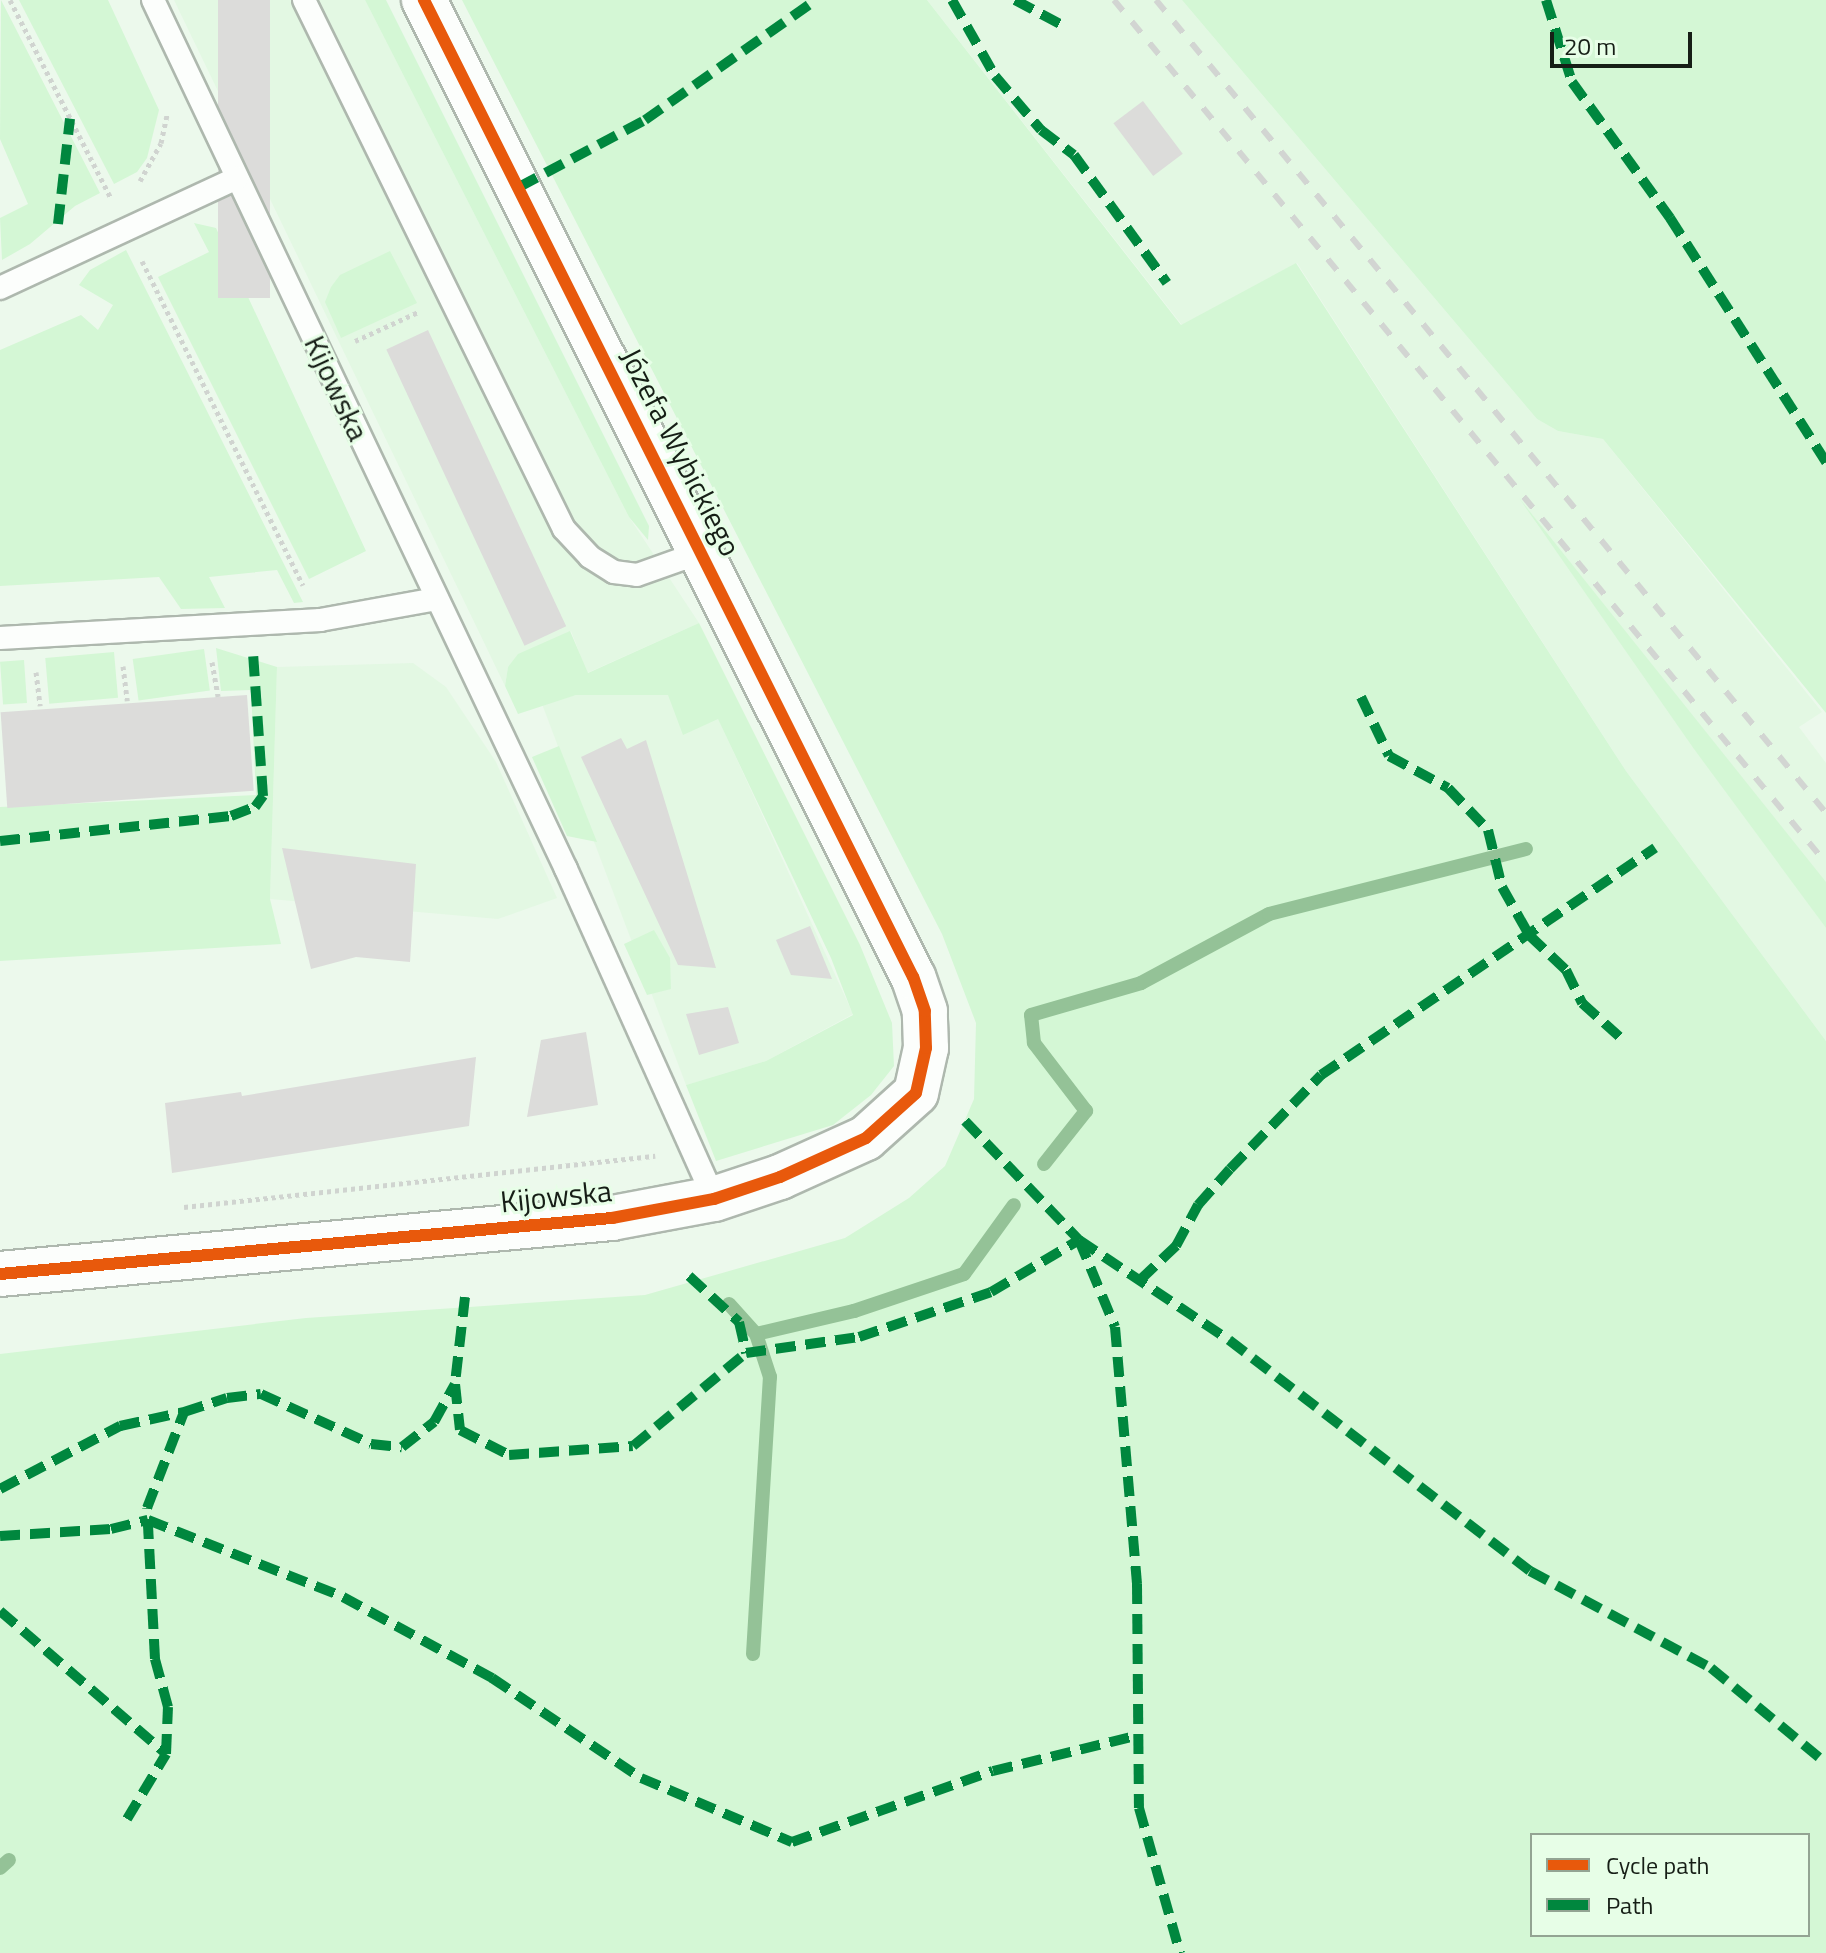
<!DOCTYPE html>
<meta charset="utf-8">
<style>
body{margin:0}
#map{position:relative;width:1826px;height:1953px;overflow:hidden;background:#ecf9ec;font-family:"Titillium Web",sans-serif}
div>[style]{position:absolute}
.built>*{inset:0;background:#e3f8e3}
.green>*{inset:0;background:#d4f7d5;transform-origin:0 0}
.stream>*{height:14px;margin:-7px;padding:0 7px;transform-origin:7px;border-radius:7px;background:#94c297}
.building>*{inset:0;background:#dcdcda;transform-origin:0 0}
.path>*{height:5px;margin-top:-2.5px;transform-origin:0;background:repeating-linear-gradient(90deg,#d0d4d0 0 4px,transparent 0 8px)}
.roads{filter:drop-shadow(2px 0 #aeb8ae) drop-shadow(-2px 0 #aeb8ae) drop-shadow(0 2px #aeb8ae) drop-shadow(0 -2px #aeb8ae)}
.lane>*{height:22px;margin:-11px;padding:0 11px;transform-origin:11px;border-radius:11px;background:#fcfefc}
.secondary>*{height:44px;margin:-22px;padding:0 22px;transform-origin:22px;border-radius:22px;background:#fcfefc}
.rail>*{height:6px;margin-top:-3px;transform-origin:0;background:repeating-linear-gradient(90deg,#d2d5d2 0 14px,transparent 0 28px)}
.quiet>*{height:10px;margin-top:-5px;transform-origin:0;background:repeating-linear-gradient(90deg,#00873e 0 20px,transparent 0 30px)}
.cycleway>*{height:12px;margin:-6px;padding:0 6px;transform-origin:6px;border-radius:6px;background:#e8590c}
span{translate:-50% -50%;white-space:nowrap;text-align:center;line-height:1.15;-webkit-text-stroke:6px #e7fee7;paint-order:stroke}
.street-label{font-size:30px;color:#161e16}
.legend{position:absolute;left:1530px;top:1833px;width:280px;height:104px;box-sizing:border-box;background:#e7fee7;border:2px solid #93a493;margin:0;padding:10px 14px;list-style:none;font-size:24px;color:#161e16}
.legend li{display:flex;align-items:center;gap:16px;height:40px}
.legend b{width:40px;border:2px solid #93a493}
.scale{position:absolute;left:1550px;top:32px;width:142px;height:36px;box-sizing:border-box;border:4px solid #161e16;border-top:0;padding-left:10px;font-size:24px;line-height:28px;white-space:nowrap;color:#161e16;-webkit-text-stroke:6px #e7fee7;paint-order:stroke}
</style>
<div id="map">
<div class="built">
<div style="clip-path:polygon(174px 0,365px 0,629px 517px,699px 623px,587px 673px,571px 631px,508px 667px,505px 686px)"></div>
<div style="clip-path:polygon(927px 0,1182px 0,1537px 419px,1558px 431px,1603px 439px,1822px 712px,1799px 727px,1826px 763px,1826px 893px,1532px 517px,1826px 928px,1826px 1041px,1626px 771px,1297px 263px,1182px 325px)"></div>
<div style="clip-path:polygon(413px 663px,446px 687px,496px 762px,557px 898px,498px 919px,270px 899px,277px 667px)"></div>
<div style="clip-path:polygon(576px 695px,668px 695px,718px 718px,853px 1014px,766px 1061px,686px 1085px,542px 704px)"></div>
</div>
<div class="green">
<div style="clip-path:polygon(1px 0,100px 193px,75px 206px,30px 244px,2px 260px,0 218px,28px 204px,0 139px)"></div>
<div style="clip-path:polygon(19px 0,108px 0,159px 110px,147px 158px,137px 172px,114px 184px)"></div>
<div style="clip-path:polygon(365px 0,386px 0,649px 526px,648px 540px,629px 517px)"></div>
<div style="clip-path:polygon(evenodd,462px 0,927px 0,1181px 325px,1296px 263px,1626px 771px,1826px 1041px,1826px 1953px,0 1953px,0 1354px,306px 1318px,645px 1295px,845px 1238px,909px 1198px,945px 1166px,974px 1099px,976px 1023px,942px 934px,462px 0,1808px 1835px,1808px 1935px,1532px 1935px,1532px 1835px,1808px 1835px)"></div>
<div style="clip-path:polygon(1182px 0,1826px 0,1826px 713px,1603px 439px,1558px 431px,1537px 419px)"></div>
<div style="clip-path:polygon(194px 223px,216px 228px,366px 551px,309px 579px,158px 277px,209px 252px)"></div>
<div style="clip-path:polygon(126px 250px,303px 602px,294px 603px,277px 570px,209px 577px,225px 608px,181px 609px,159px 577px,0 586px,0 350px,81px 315px,98px 330px,113px 305px,79px 285px,90px 270px)"></div>
<div style="clip-path:polygon(390px 251px,417px 303px,341px 338px,325px 302px,331px 287px,340px 275px)"></div>
<div style="clip-path:polygon(1519px 498px,1826px 882px,1826px 928px,1694px 749px)"></div>
<div style="clip-path:polygon(699px 623px,860px 945px,892px 1023px,894px 1066px,871px 1095px,833px 1125px,716px 1161px,686px 1085px,766px 1061px,853px 1015px,831px 958px,718px 719px,683px 735px,668px 695px,576px 695px,518px 714px,505px 686px,508px 667px,518px 654px,570px 631px,588px 673px)"></div>
<div style="clip-path:polygon(216px 648px,277px 667px,270px 899px,281px 944px,0 961px,0 807px,256px 795px,251px 690px,221px 691px)"></div>
<div style="left:204px;top:649px;width:42px;height:72px;rotate:82deg"></div>
<div style="left:114px;top:652px;width:46px;height:69px;rotate:85deg"></div>
<div style="left:24px;top:660px;width:43px;height:24px;rotate:86deg"></div>
<div style="clip-path:polygon(559px 746px,597px 842px,567px 836px,532px 757px)"></div>
<div style="clip-path:polygon(654px 930px,670px 958px,671px 989px,647px 995px,624px 944px)"></div>
</div>
<div class="stream">
<div style="left:1044px;top:1164px;width:68px;rotate:-51.6deg"></div>
<div style="left:1086px;top:1111px;width:86px;rotate:-127.4deg"></div>
<div style="left:1034px;top:1043px;width:28px;rotate:-96deg"></div>
<div style="left:1031px;top:1015px;width:115px;rotate:-16.2deg"></div>
<div style="left:1141px;top:983px;width:145px;rotate:-28.3deg"></div>
<div style="left:1269px;top:914px;width:265px;rotate:-14.2deg"></div>
<div style="left:729px;top:1304px;width:40px;rotate:48deg"></div>
<div style="left:756px;top:1334px;width:101px;rotate:-13.2deg"></div>
<div style="left:854px;top:1311px;width:116px;rotate:-18.6deg"></div>
<div style="left:964px;top:1274px;width:85px;rotate:-54.1deg"></div>
<div style="left:753px;top:1654px;width:278px;rotate:-86.5deg"></div>
<div style="left:770px;top:1377px;width:45px;rotate:-108deg"></div>
<div style="left:0;top:1868px;width:12px;rotate:-42deg"></div>
</div>
<div class="building">
<div style="left:218px;top:0;width:52px;height:298px"></div>
<div style="left:1143px;top:101px;width:66px;height:37px;rotate:53deg"></div>
<div style="left:428px;top:330px;width:327px;height:46px;rotate:65deg"></div>
<div style="left:247px;top:695px;width:96px;height:247px;rotate:86deg"></div>
<div style="clip-path:polygon(621px 738px,627px 749px,646px 740px,716px 968px,678px 965px,581px 757px)"></div>
<div style="clip-path:polygon(282px 848px,416px 864px,410px 962px,356px 957px,311px 969px)"></div>
<div style="clip-path:polygon(810px 926px,832px 979px,791px 975px,776px 940px)"></div>
<div style="clip-path:polygon(728px 1007px,739px 1043px,699px 1055px,686px 1014px)"></div>
<div style="clip-path:polygon(586px 1032px,598px 1105px,527px 1117px,541px 1040px)"></div>
<div style="clip-path:polygon(476px 1057px,469px 1126px,172px 1173px,165px 1103px,241px 1092px,242px 1096px)"></div>
</div>
<div class="path">
<div style="left:10px;top:0;width:222px;rotate:63deg"></div>
<div style="left:140px;top:181px;width:43px;rotate:-61.1deg"></div>
<div style="left:161px;top:143px;width:30px;rotate:-78deg"></div>
<div style="left:142px;top:261px;width:362px;rotate:63.6deg"></div>
<div style="left:355px;top:341px;width:69px;rotate:-24.7deg"></div>
<div style="left:212px;top:662px;width:35px;rotate:80deg"></div>
<div style="left:123px;top:666px;width:35px;rotate:83deg"></div>
<div style="left:36px;top:672px;width:34px;rotate:83deg"></div>
<div style="left:184px;top:1207px;width:474px;rotate:-6.2deg"></div>
</div>
<div class="roads">
<div class="lane">
<div style="left:153px;top:0;width:962px;rotate:64.58deg"></div>
<div style="left:566px;top:869px;width:362px;rotate:65.8deg"></div>
<div style="left:304px;top:0;width:589px;rotate:63.83deg"></div>
<div style="left:564px;top:529px;width:38px;rotate:47deg"></div>
<div style="left:590px;top:557px;width:28px;rotate:32deg"></div>
<div style="left:614px;top:572px;width:23px;rotate:7deg"></div>
<div style="left:637px;top:575px;width:69px;rotate:-19.5deg"></div>
<div style="left:0;top:288px;width:261px;rotate:-24.9deg"></div>
<div style="left:0;top:638px;width:321px;rotate:-3.2deg"></div>
<div style="left:320px;top:620px;width:119px;rotate:-10.2deg"></div>
</div>
<div class="secondary">
<div style="left:0;top:1274px;width:615px;rotate:-5.23deg"></div>
<div style="left:612px;top:1218px;width:104px;rotate:-10.6deg"></div>
<div style="left:714px;top:1199px;width:70px;rotate:-18.4deg"></div>
<div style="left:780px;top:1177px;width:94px;rotate:-24.4deg"></div>
<div style="left:866px;top:1138px;width:67px;rotate:-42deg"></div>
<div style="left:916px;top:1093px;width:46px;rotate:-77.5deg"></div>
<div style="left:926px;top:1048px;width:37px;rotate:-92deg"></div>
<div style="left:925px;top:1011px;width:36px;rotate:-109deg"></div>
<div style="left:913px;top:977px;width:1093px;rotate:-116.59deg"></div>
</div>
</div>
<div class="rail">
<div style="left:1114px;top:0;width:1119px;rotate:50.48deg"></div>
<div style="left:1156px;top:0;width:1054px;rotate:50.51deg"></div>
</div>
<div class="quiet">
<div style="left:952px;top:0;width:87px;rotate:60.5deg"></div>
<div style="left:995px;top:76px;width:71px;rotate:49.6deg"></div>
<div style="left:1041px;top:130px;width:41px;rotate:37.1deg"></div>
<div style="left:1074px;top:155px;width:158px;rotate:54deg"></div>
<div style="left:1015px;top:0;width:55px;rotate:28deg"></div>
<div style="left:1546px;top:0;width:86px;rotate:72.4deg"></div>
<div style="left:1572px;top:82px;width:168px;rotate:54.2deg"></div>
<div style="left:1670px;top:218px;width:290px;rotate:57.4deg"></div>
<div style="left:519px;top:187px;width:143px;rotate:-28deg"></div>
<div style="left:645px;top:120px;width:209px;rotate:-35.1deg"></div>
<div style="left:58px;top:224px;width:106px;rotate:-83.5deg"></div>
<div style="left:1361px;top:697px;width:65px;rotate:64.6deg"></div>
<div style="left:1389px;top:756px;width:67px;rotate:28.5deg"></div>
<div style="left:1448px;top:788px;width:58px;rotate:46.4deg"></div>
<div style="left:1488px;top:830px;width:59px;rotate:76.2deg"></div>
<div style="left:1502px;top:887px;width:55px;rotate:60.6deg"></div>
<div style="left:1529px;top:935px;width:51px;rotate:43.4deg"></div>
<div style="left:1566px;top:970px;width:37px;rotate:64deg"></div>
<div style="left:1582px;top:1003px;width:54px;rotate:42deg"></div>
<div style="left:0;top:841px;width:232px;rotate:-6.2deg"></div>
<div style="left:231px;top:816px;width:26px;rotate:-21deg"></div>
<div style="left:255px;top:807px;width:14px;rotate:-54deg"></div>
<div style="left:263px;top:796px;width:144px;rotate:-94deg"></div>
<div style="left:965px;top:1121px;width:165px;rotate:46.2deg"></div>
<div style="left:1079px;top:1240px;width:94px;rotate:67.5deg"></div>
<div style="left:1115px;top:1327px;width:258px;rotate:85.1deg"></div>
<div style="left:1137px;top:1584px;width:224px;rotate:89.5deg"></div>
<div style="left:1139px;top:1808px;width:151px;rotate:74.2deg"></div>
<div style="left:689px;top:1276px;width:68px;rotate:42.6deg"></div>
<div style="left:739px;top:1322px;width:32px;rotate:77deg"></div>
<div style="left:1140px;top:1280px;width:50px;rotate:-43.4deg"></div>
<div style="left:1176px;top:1246px;width:47px;rotate:-61.8deg"></div>
<div style="left:1198px;top:1205px;width:48px;rotate:-48.4deg"></div>
<div style="left:1230px;top:1169px;width:131px;rotate:-45.9deg"></div>
<div style="left:1321px;top:1075px;width:404px;rotate:-34.2deg"></div>
<div style="left:465px;top:1297px;width:88px;rotate:96.6deg"></div>
<div style="left:455px;top:1384px;width:46px;rotate:83.8deg"></div>
<div style="left:460px;top:1430px;width:55px;rotate:27deg"></div>
<div style="left:509px;top:1455px;width:124px;rotate:-4.2deg"></div>
<div style="left:633px;top:1446px;width:146px;rotate:-39.5deg"></div>
<div style="left:746px;top:1353px;width:114px;rotate:-8.1deg"></div>
<div style="left:859px;top:1337px;width:139px;rotate:-18.8deg"></div>
<div style="left:991px;top:1292px;width:102px;rotate:-30.6deg"></div>
<div style="left:1079px;top:1240px;width:180px;rotate:33.7deg"></div>
<div style="left:1229px;top:1340px;width:379px;rotate:37.5deg"></div>
<div style="left:1530px;top:1571px;width:205px;rotate:28.2deg"></div>
<div style="left:1711px;top:1668px;width:149px;rotate:39.6deg"></div>
<div style="left:0;top:1489px;width:136px;rotate:-27.7deg"></div>
<div style="left:120px;top:1426px;width:66px;rotate:-12.3deg"></div>
<div style="left:0;top:1536px;width:111px;rotate:-3.6deg"></div>
<div style="left:111px;top:1529px;width:38px;rotate:-14deg"></div>
<div style="left:148px;top:1520px;width:210px;rotate:21.5deg"></div>
<div style="left:343px;top:1597px;width:170px;rotate:28.5deg"></div>
<div style="left:492px;top:1678px;width:179px;rotate:33.9deg"></div>
<div style="left:641px;top:1778px;width:164px;rotate:23deg"></div>
<div style="left:792px;top:1842px;width:213px;rotate:-19.5deg"></div>
<div style="left:993px;top:1771px;width:147px;rotate:-13.8deg"></div>
<div style="left:0;top:1611px;width:219px;rotate:40.7deg"></div>
<div style="left:127px;top:1819px;width:76px;rotate:-59deg"></div>
<div style="left:166px;top:1754px;width:47px;rotate:-87.6deg"></div>
<div style="left:168px;top:1707px;width:50px;rotate:-105.2deg"></div>
<div style="left:155px;top:1659px;width:151px;rotate:-93deg"></div>
<div style="left:147px;top:1508px;width:103px;rotate:-68.9deg"></div>
<div style="left:184px;top:1412px;width:45px;rotate:-18deg"></div>
<div style="left:227px;top:1398px;width:34px;rotate:-7deg"></div>
<div style="left:261px;top:1394px;width:121px;rotate:24.4deg"></div>
<div style="left:371px;top:1444px;width:31px;rotate:6deg"></div>
<div style="left:402px;top:1447px;width:41px;rotate:-38deg"></div>
<div style="left:434px;top:1422px;width:43px;rotate:-61.1deg"></div>
</div>
<div class="cycleway">
<div style="left:0;top:1274px;width:615px;rotate:-5.23deg"></div>
<div style="left:612px;top:1218px;width:104px;rotate:-10.6deg"></div>
<div style="left:714px;top:1199px;width:70px;rotate:-18.4deg"></div>
<div style="left:780px;top:1177px;width:94px;rotate:-24.4deg"></div>
<div style="left:866px;top:1138px;width:67px;rotate:-42deg"></div>
<div style="left:916px;top:1093px;width:46px;rotate:-77.5deg"></div>
<div style="left:926px;top:1048px;width:37px;rotate:-92deg"></div>
<div style="left:925px;top:1011px;width:36px;rotate:-109deg"></div>
<div style="left:913px;top:977px;width:1093px;rotate:-116.59deg"></div>
</div>
<div class="street-label">
<span style="left:337px;top:388px;rotate:65deg">Kijowska</span>
<span style="left:681px;top:452px;rotate:63deg">Józefa Wybickiego</span>
<span style="left:556px;top:1196px;rotate:-6deg">Kijowska</span>
</div>
<ul class="legend">
<li><b style="height:10px;background:#e8590c"></b>Cycle path</li>
<li><b style="height:10px;background:#00873e"></b>Path</li>
</ul>
<div class="scale">20 m</div>
</div>
